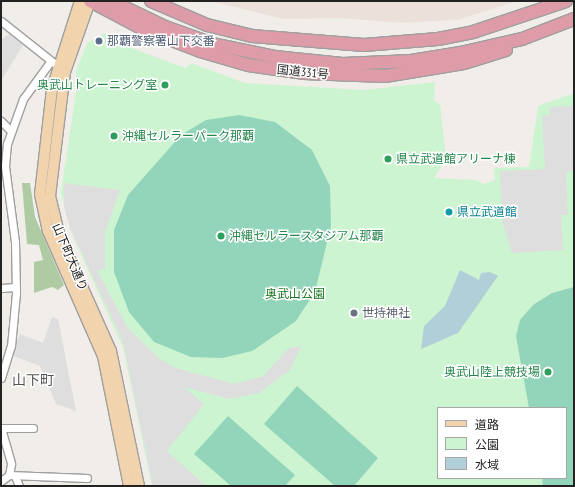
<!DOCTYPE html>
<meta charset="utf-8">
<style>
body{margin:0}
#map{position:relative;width:575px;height:487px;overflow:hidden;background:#f1eeea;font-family:"PT Sans Narrow","Noto Sans JP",sans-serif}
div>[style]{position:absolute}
.military>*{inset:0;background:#ece0db}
.forest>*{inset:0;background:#afcba4}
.park>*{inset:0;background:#cdf4d0}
.pitch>*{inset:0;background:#92d5bb}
.parking>*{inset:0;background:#dedede}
.water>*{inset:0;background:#b0cfd8}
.roads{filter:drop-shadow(1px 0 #9f9f9f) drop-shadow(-1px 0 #9f9f9f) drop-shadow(0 1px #9f9f9f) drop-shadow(0 -1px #9f9f9f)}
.street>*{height:7px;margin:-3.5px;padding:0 3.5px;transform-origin:3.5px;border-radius:3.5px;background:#fff}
.primary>*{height:10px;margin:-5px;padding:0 5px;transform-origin:5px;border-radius:5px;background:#f1d4ae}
.highway>*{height:12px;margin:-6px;padding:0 6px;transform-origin:6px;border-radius:6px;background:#de9ca8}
.dots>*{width:11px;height:11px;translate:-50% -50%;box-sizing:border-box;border:2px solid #fff;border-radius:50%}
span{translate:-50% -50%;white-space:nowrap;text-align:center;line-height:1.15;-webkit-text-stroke:3px #fff;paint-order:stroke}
.service-label{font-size:12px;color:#4e5e75}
.left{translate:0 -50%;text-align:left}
.street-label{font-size:12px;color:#222}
.leisure-label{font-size:12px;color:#27864d}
.right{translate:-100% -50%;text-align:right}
.culture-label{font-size:12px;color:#0d838f}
.park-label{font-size:12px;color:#1a7522}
.worship-label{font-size:12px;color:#5b616d}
.quarter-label{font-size:14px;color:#555}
.frame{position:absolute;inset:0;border:2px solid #222;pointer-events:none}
.legend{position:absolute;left:437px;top:407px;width:130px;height:72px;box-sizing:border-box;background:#fff;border:1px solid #a7a7a7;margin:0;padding:5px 7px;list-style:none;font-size:12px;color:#222}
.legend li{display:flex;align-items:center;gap:8px;height:20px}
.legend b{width:20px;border:1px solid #a7a7a7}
</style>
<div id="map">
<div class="military">
<div style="clip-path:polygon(210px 1px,517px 1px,458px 20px,400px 23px,338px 18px,284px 19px)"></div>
</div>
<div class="forest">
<div style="clip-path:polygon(22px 183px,30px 183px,35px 217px,64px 285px,58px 290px,52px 287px,34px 293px,34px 262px,43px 260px,39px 245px,27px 244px)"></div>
</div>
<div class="park">
<div style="clip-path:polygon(evenodd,105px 33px,121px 44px,169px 62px,186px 68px,191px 63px,245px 83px,363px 90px,435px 82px,434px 100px,440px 104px,446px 159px,434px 178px,476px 180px,483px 184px,495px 180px,494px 168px,529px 167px,538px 106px,574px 93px,574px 486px,152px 486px,123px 348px,71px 232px,61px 193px,76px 91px,76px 71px,87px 43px,105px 33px,438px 408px,566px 408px,566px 478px,438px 478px,438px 408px)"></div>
</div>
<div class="pitch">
<div style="clip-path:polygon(239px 115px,275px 122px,312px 150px,330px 186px,331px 226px,315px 292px,296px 321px,252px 351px,222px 358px,191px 357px,154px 342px,129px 312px,114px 272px,114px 230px,128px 195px,181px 135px,206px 120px)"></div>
<div style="clip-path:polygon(574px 287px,574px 486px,543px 486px,542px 478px,566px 478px,566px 408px,529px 408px,516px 336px,520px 320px,533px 305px,552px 293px)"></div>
<div style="clip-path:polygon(297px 386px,378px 458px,354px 486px,335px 486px,264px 424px)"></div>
<div style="clip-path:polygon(228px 416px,295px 475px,285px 486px,231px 486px,194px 454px)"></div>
</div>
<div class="parking">
<div style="clip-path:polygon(9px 34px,23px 45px,1px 81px,1px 40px)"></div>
<div style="clip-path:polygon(574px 106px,574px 171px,566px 172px,568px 215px,561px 215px,563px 250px,512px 253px,502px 221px,500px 171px,545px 169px,542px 116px,550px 115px,550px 107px)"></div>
<div style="clip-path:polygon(64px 183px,120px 190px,105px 232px,105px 269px,97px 270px,127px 327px,160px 359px,176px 368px,234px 384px,263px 376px,289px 348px,301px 346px,290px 370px,259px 393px,229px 399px,184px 387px,204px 404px,167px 451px,206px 486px,153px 486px,123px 342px,70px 228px,64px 207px)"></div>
<div style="clip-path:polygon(52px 317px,58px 319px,76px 411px,56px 404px,40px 366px,11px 355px,20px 334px,43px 343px)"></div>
</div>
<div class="water">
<div style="clip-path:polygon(460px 270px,479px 280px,481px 273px,490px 272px,498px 276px,458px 333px,421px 349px,424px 326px,445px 306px)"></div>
</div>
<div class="roads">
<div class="street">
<div style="left:1px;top:21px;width:68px;rotate:38.4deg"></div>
<div style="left:1px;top:121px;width:13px;rotate:45deg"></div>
<div style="left:1px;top:288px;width:15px;rotate:-4deg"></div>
<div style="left:1px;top:378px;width:34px;rotate:-73deg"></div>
<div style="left:11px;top:346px;width:53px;rotate:-84.6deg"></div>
<div style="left:16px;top:293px;width:51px;rotate:-91.1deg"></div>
<div style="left:15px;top:242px;width:77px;rotate:-97.5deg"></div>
<div style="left:5px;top:166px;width:22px;rotate:-85deg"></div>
<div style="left:7px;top:144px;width:48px;rotate:-70.4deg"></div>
<div style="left:23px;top:99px;width:46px;rotate:-53.9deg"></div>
<div style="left:1px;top:428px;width:37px;rotate:74deg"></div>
<div style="left:11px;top:464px;width:11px;rotate:100deg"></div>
<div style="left:9px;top:475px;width:10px;rotate:143deg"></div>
<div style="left:1px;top:428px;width:32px"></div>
<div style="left:9px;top:475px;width:78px;rotate:2.2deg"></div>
<div style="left:15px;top:476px;width:11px;rotate:68deg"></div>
</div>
<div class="primary">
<div style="left:80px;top:1px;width:92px;rotate:107.7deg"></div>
<div style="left:52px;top:89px;width:106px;rotate:96.5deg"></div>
<div style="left:40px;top:194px;width:38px;rotate:78deg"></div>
<div style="left:48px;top:231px;width:137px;rotate:66.3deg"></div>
<div style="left:103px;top:356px;width:133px;rotate:78.7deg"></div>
<div style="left:90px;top:1px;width:75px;rotate:109.4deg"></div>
<div style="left:65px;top:72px;width:125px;rotate:96.9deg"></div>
<div style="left:50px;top:196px;width:42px;rotate:76.3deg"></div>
<div style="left:60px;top:237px;width:125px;rotate:65.9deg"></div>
<div style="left:111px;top:351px;width:138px;rotate:78.3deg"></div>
</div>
<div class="highway">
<div style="left:90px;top:1px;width:60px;rotate:27.8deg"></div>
<div style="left:143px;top:29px;width:61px;rotate:21.1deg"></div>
<div style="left:200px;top:51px;width:50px;rotate:16.3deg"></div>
<div style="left:248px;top:65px;width:57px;rotate:8.1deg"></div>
<div style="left:304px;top:73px;width:81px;rotate:2.1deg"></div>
<div style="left:385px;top:76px;width:80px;rotate:-9.3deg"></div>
<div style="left:464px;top:63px;width:44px;rotate:-17.2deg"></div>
<div style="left:111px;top:1px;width:60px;rotate:25.7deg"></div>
<div style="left:165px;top:27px;width:51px;rotate:19.5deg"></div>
<div style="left:213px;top:44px;width:63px;rotate:11.8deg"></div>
<div style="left:275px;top:57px;width:68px;rotate:5.9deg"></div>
<div style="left:343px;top:64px;width:68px;rotate:-2.5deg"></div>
<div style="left:411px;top:61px;width:50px;rotate:-9.3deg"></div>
<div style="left:460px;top:53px;width:64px;rotate:-12.7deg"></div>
<div style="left:522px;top:39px;width:56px;rotate:-21deg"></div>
<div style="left:151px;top:1px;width:61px;rotate:23.2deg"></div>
<div style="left:207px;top:25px;width:46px;rotate:13.7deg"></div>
<div style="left:252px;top:36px;width:112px;rotate:4.6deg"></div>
<div style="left:364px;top:45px;width:74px;rotate:-4.6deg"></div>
<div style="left:438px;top:39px;width:36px;rotate:-11deg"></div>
<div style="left:473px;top:32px;width:98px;rotate:-18.4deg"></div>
</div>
</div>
<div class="dots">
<div style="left:99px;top:41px;background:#5c6f8a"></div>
<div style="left:165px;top:85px;background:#2e9e5b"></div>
<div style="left:114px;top:136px;background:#2e9e5b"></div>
<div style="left:388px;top:159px;background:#2e9e5b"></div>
<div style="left:449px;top:212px;background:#0f9aa8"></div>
<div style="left:221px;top:236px;background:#2e9e5b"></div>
<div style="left:354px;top:313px;background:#6b7280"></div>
<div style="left:548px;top:372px;background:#2e9e5b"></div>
</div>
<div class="service-label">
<span class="left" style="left:107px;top:41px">那覇警察署山下交番</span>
</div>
<div class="street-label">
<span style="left:303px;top:72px;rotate:6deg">国道331号</span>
<span style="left:70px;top:257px;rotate:67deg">山下町大通り</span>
</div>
<div class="leisure-label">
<span class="right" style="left:157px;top:85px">奥武山トレーニング室</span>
<span class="left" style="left:122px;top:136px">沖縄セルラーパーク那覇</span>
<span class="left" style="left:396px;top:159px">県立武道館アリーナ棟</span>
<span class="left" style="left:229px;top:236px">沖縄セルラースタジアム那覇</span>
<span class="right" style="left:540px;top:372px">奥武山陸上競技場</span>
</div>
<div class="culture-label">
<span class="left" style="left:457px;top:212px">県立武道館</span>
</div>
<div class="park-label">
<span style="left:295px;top:294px">奥武山公園</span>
</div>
<div class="worship-label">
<span class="left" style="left:362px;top:313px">世持神社</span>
</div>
<div class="quarter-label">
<span style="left:33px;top:380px">山下町</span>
</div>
<div class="frame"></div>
<ul class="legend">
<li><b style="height:5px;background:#f1d4ae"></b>道路</li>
<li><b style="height:11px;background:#cdf4d0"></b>公園</li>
<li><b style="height:11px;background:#b0cfd8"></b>水域</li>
</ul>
</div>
